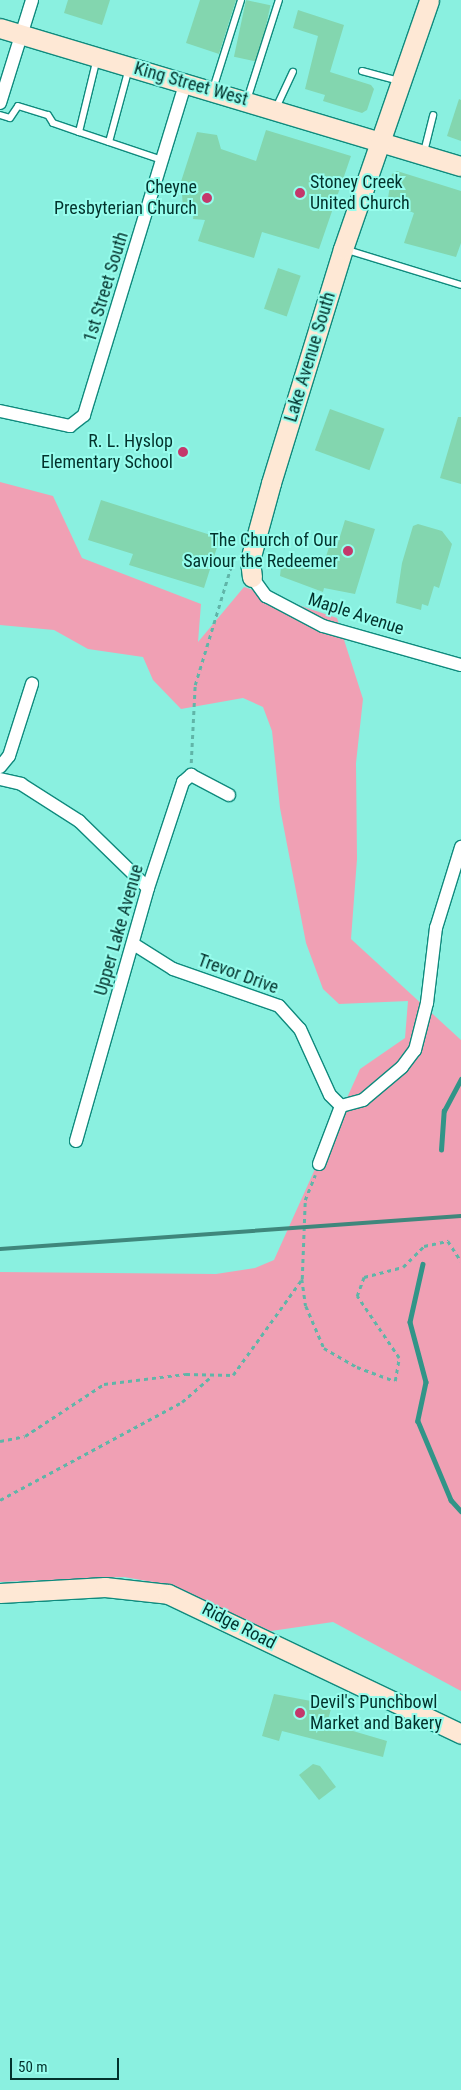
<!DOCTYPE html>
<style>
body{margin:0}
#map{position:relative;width:461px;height:2090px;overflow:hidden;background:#8af0e0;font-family:"Roboto Condensed",sans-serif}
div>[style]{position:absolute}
.green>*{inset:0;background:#f0a0b4}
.stream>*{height:4.5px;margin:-2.25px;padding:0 2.25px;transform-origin:2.25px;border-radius:2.25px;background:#319588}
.building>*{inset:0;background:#83d6af;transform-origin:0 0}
.path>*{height:2.5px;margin-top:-1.25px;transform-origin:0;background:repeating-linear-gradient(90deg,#60b5a8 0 4px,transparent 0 8px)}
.roads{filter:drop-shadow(1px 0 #0f8a7d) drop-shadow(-1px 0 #0f8a7d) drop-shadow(0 1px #0f8a7d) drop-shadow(0 -1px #0f8a7d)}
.lane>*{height:6px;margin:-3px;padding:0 3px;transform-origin:3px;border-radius:3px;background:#fff}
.street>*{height:12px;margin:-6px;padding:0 6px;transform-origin:6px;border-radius:6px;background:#fff}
.secondary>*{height:19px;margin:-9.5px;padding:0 9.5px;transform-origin:9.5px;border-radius:9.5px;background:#fee8d5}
.rail>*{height:4px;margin:-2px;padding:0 2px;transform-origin:2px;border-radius:2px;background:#3f877c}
.dots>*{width:14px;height:14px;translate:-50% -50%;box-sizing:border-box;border:2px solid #97fded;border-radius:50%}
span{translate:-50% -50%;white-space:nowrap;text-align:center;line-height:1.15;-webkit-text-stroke:4px #97fded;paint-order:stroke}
.street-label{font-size:18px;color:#02322c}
.poi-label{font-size:18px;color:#02322c}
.left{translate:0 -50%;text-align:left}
.right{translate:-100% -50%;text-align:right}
.scale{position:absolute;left:10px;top:2058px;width:109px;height:22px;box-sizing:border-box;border:2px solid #02322c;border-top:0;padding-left:6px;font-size:15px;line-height:18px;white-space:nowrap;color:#02322c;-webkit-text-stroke:4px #97fded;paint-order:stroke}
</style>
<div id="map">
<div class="green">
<div style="clip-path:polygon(0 482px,53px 496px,82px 558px,201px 604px,198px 642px,244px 587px,337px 618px,363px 699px,356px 763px,357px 859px,351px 939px,461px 1040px,461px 1691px,333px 1622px,271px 1631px,159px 1583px,124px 1577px,0 1582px,0 1272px,216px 1274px,255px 1268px,274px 1260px,360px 1069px,405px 1038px,408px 1001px,339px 1004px,323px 989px,306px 943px,280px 808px,272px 731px,263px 707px,243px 698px,181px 709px,153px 680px,143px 657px,88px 649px,54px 630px,0 625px)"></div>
</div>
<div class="stream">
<div style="left:441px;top:1150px;width:39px;rotate:-86deg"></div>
<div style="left:444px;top:1111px;width:36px;rotate:-62deg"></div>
<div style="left:423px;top:1264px;width:59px;rotate:102.6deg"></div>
<div style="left:410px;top:1322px;width:62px;rotate:75.1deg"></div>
<div style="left:426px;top:1382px;width:40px;rotate:102deg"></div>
<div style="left:418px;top:1421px;width:86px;rotate:67.3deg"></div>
<div style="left:451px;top:1500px;width:15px;rotate:48deg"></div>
</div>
<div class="building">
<div style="clip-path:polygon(68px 0,110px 0,102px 25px,64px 13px)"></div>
<div style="clip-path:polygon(200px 0,236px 0,219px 54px,186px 43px)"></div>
<div style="left:246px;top:0;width:25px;height:58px;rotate:12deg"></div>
<div style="clip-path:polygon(298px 10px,344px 25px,330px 72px,371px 85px,374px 89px,367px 110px,362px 113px,323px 101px,325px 95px,305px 89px,318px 36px,293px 28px)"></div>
<div style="clip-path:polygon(459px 99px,461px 100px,461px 141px,447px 136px)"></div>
<div style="clip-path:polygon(266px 130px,351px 156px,319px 249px,262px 232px,254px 258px,198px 241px,205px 220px,193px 219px,194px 209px,183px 207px,182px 195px,177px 194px,197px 132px,217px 135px,221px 149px,256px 161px)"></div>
<div style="clip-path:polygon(397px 171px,461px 191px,461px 243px,456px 257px,404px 243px,414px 213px,402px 208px,404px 203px,388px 198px,392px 174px)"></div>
<div style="left:278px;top:268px;width:24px;height:43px;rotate:19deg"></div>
<div style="left:330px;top:409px;width:58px;height:44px;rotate:20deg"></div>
<div style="clip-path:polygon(458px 417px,461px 417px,461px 484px,440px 478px)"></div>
<div style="clip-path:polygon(101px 500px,220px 538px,204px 588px,129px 565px,133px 554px,88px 540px)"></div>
<div style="clip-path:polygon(345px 520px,375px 529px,355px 594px,324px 588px,323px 592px,280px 576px,282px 558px,324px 563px,330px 544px,337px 546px)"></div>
<div style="clip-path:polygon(418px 524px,442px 531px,452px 544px,439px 588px,434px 586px,428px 606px,422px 604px,421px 610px,396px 603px,402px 563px,413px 526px)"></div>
<div style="clip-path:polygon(274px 1694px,332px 1705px,328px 1720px,336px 1726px,387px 1741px,383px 1757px,282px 1731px,279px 1741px,262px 1736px)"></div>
<div style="clip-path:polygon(313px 1764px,320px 1766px,336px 1787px,319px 1800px,299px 1775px)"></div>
</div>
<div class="path">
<div style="left:191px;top:763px;width:78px;rotate:-87.1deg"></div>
<div style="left:195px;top:685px;width:134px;rotate:-73.1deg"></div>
<div style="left:302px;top:1279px;width:79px;rotate:-87.8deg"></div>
<div style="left:305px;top:1200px;width:27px;rotate:-68deg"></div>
<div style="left:0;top:1441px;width:25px;rotate:-11deg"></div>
<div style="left:25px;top:1436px;width:95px;rotate:-33.4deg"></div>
<div style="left:104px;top:1384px;width:83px;rotate:-7deg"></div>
<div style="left:186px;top:1374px;width:47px;rotate:1.2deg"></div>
<div style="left:233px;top:1375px;width:118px;rotate:-54.3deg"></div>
<div style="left:302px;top:1279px;width:27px;rotate:82deg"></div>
<div style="left:306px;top:1306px;width:46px;rotate:66.8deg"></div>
<div style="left:324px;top:1348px;width:38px;rotate:30deg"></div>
<div style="left:357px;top:1367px;width:40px;rotate:20.2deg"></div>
<div style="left:395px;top:1381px;width:23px;rotate:-80deg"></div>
<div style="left:399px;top:1358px;width:75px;rotate:-124.1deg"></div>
<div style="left:357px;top:1296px;width:20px;rotate:-70deg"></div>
<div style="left:364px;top:1277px;width:40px;rotate:-14.4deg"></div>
<div style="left:403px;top:1267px;width:30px;rotate:-45deg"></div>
<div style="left:424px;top:1246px;width:25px;rotate:-12deg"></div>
<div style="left:448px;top:1241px;width:24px;rotate:57deg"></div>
<div style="left:0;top:1500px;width:207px;rotate:-28.3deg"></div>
<div style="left:182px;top:1402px;width:40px;rotate:-41deg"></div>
</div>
<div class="roads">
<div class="lane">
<div style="left:97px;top:58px;width:76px;rotate:103.7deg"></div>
<div style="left:79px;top:132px;width:88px;rotate:18.6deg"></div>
<div style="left:362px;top:71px;width:39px;rotate:15deg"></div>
<div style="left:213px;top:89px;width:93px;rotate:-72.5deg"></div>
<div style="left:247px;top:100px;width:105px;rotate:-72.3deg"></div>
<div style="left:276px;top:108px;width:40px;rotate:-65deg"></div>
<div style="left:0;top:115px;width:10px;rotate:17deg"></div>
<div style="left:10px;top:118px;width:14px;rotate:-56deg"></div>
<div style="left:18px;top:106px;width:31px;rotate:17deg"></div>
<div style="left:48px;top:115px;width:9px;rotate:58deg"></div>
<div style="left:53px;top:123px;width:28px;rotate:19deg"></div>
<div style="left:109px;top:142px;width:77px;rotate:-74.9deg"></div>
<div style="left:424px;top:152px;width:38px;rotate:-76deg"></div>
<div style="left:344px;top:249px;width:122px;rotate:17.1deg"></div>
</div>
<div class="street">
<div style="left:0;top:103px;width:108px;rotate:-72.7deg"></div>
<div style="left:0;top:411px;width:72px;rotate:12.1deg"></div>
<div style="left:70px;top:426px;width:18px;rotate:-38deg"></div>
<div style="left:84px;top:415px;width:348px;rotate:-73deg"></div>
<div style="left:252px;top:577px;width:24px;rotate:54deg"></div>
<div style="left:266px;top:596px;width:64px;rotate:27.8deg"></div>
<div style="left:323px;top:626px;width:143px;rotate:15.8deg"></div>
<div style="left:0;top:767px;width:14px;rotate:-51deg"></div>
<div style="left:9px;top:756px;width:76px;rotate:-72.3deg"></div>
<div style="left:0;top:779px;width:22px;rotate:13deg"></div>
<div style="left:21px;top:784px;width:69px;rotate:32.5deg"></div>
<div style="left:79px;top:821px;width:96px;rotate:44.2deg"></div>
<div style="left:135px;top:945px;width:45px;rotate:32.3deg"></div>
<div style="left:173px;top:969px;width:112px;rotate:19.2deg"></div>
<div style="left:279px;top:1006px;width:31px;rotate:48deg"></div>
<div style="left:300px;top:1029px;width:72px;rotate:65.6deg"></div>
<div style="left:330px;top:1095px;width:16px;rotate:45deg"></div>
<div style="left:76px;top:1141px;width:263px;rotate:-74.1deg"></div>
<div style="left:148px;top:888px;width:112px;rotate:-71.7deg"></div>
<div style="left:183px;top:782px;width:11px;rotate:-41deg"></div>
<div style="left:191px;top:775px;width:43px;rotate:27.8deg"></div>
<div style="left:319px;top:1164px;width:62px;rotate:-69.2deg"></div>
<div style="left:341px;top:1106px;width:23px;rotate:-15deg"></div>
<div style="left:363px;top:1100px;width:51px;rotate:-40.2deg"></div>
<div style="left:402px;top:1067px;width:21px;rotate:-53deg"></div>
<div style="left:415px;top:1050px;width:49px;rotate:-75.7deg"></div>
<div style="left:427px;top:1003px;width:76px;rotate:-83.2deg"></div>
<div style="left:436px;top:928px;width:85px;rotate:-72.8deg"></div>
</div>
<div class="secondary">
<div style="left:0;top:28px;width:481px;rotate:16.7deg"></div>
<div style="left:252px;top:577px;width:17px;rotate:-97deg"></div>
<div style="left:250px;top:560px;width:80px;rotate:-74.7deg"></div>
<div style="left:271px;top:483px;width:245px;rotate:-72.9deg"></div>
<div style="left:343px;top:249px;width:263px;rotate:-70.9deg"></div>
<div style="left:0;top:1593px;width:105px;rotate:-3.3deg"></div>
<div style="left:105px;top:1587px;width:63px;rotate:6.3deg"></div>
<div style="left:168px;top:1594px;width:325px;rotate:25.5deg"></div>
</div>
</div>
<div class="rail">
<div style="left:0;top:1249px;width:462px;rotate:-4.1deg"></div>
</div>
<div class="dots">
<div style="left:300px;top:193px;background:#c4386b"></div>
<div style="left:207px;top:198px;background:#c4386b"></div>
<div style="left:183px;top:452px;background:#c4386b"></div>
<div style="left:348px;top:551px;background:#c4386b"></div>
<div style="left:300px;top:1713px;background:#c4386b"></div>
</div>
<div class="street-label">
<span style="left:191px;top:84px;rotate:16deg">King Street West</span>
<span style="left:106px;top:287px;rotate:-73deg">1st Street South</span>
<span style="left:310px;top:357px;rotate:-73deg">Lake Avenue South</span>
<span style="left:356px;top:614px;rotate:18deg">Maple Avenue</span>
<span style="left:119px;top:930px;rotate:-74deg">Upper Lake Avenue</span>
<span style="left:238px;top:974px;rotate:20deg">Trevor Drive</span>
<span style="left:239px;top:1626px;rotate:27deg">Ridge Road</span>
</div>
<div class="poi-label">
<span class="left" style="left:310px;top:193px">Stoney Creek<br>United Church</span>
<span class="right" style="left:197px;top:198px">Cheyne<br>Presbyterian Church</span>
<span class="right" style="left:173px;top:452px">R. L. Hyslop<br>Elementary School</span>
<span class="right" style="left:338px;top:551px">The Church of Our<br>Saviour the Redeemer</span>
<span class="left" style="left:310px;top:1713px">Devil's Punchbowl<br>Market and Bakery</span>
</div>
<div class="scale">50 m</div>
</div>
